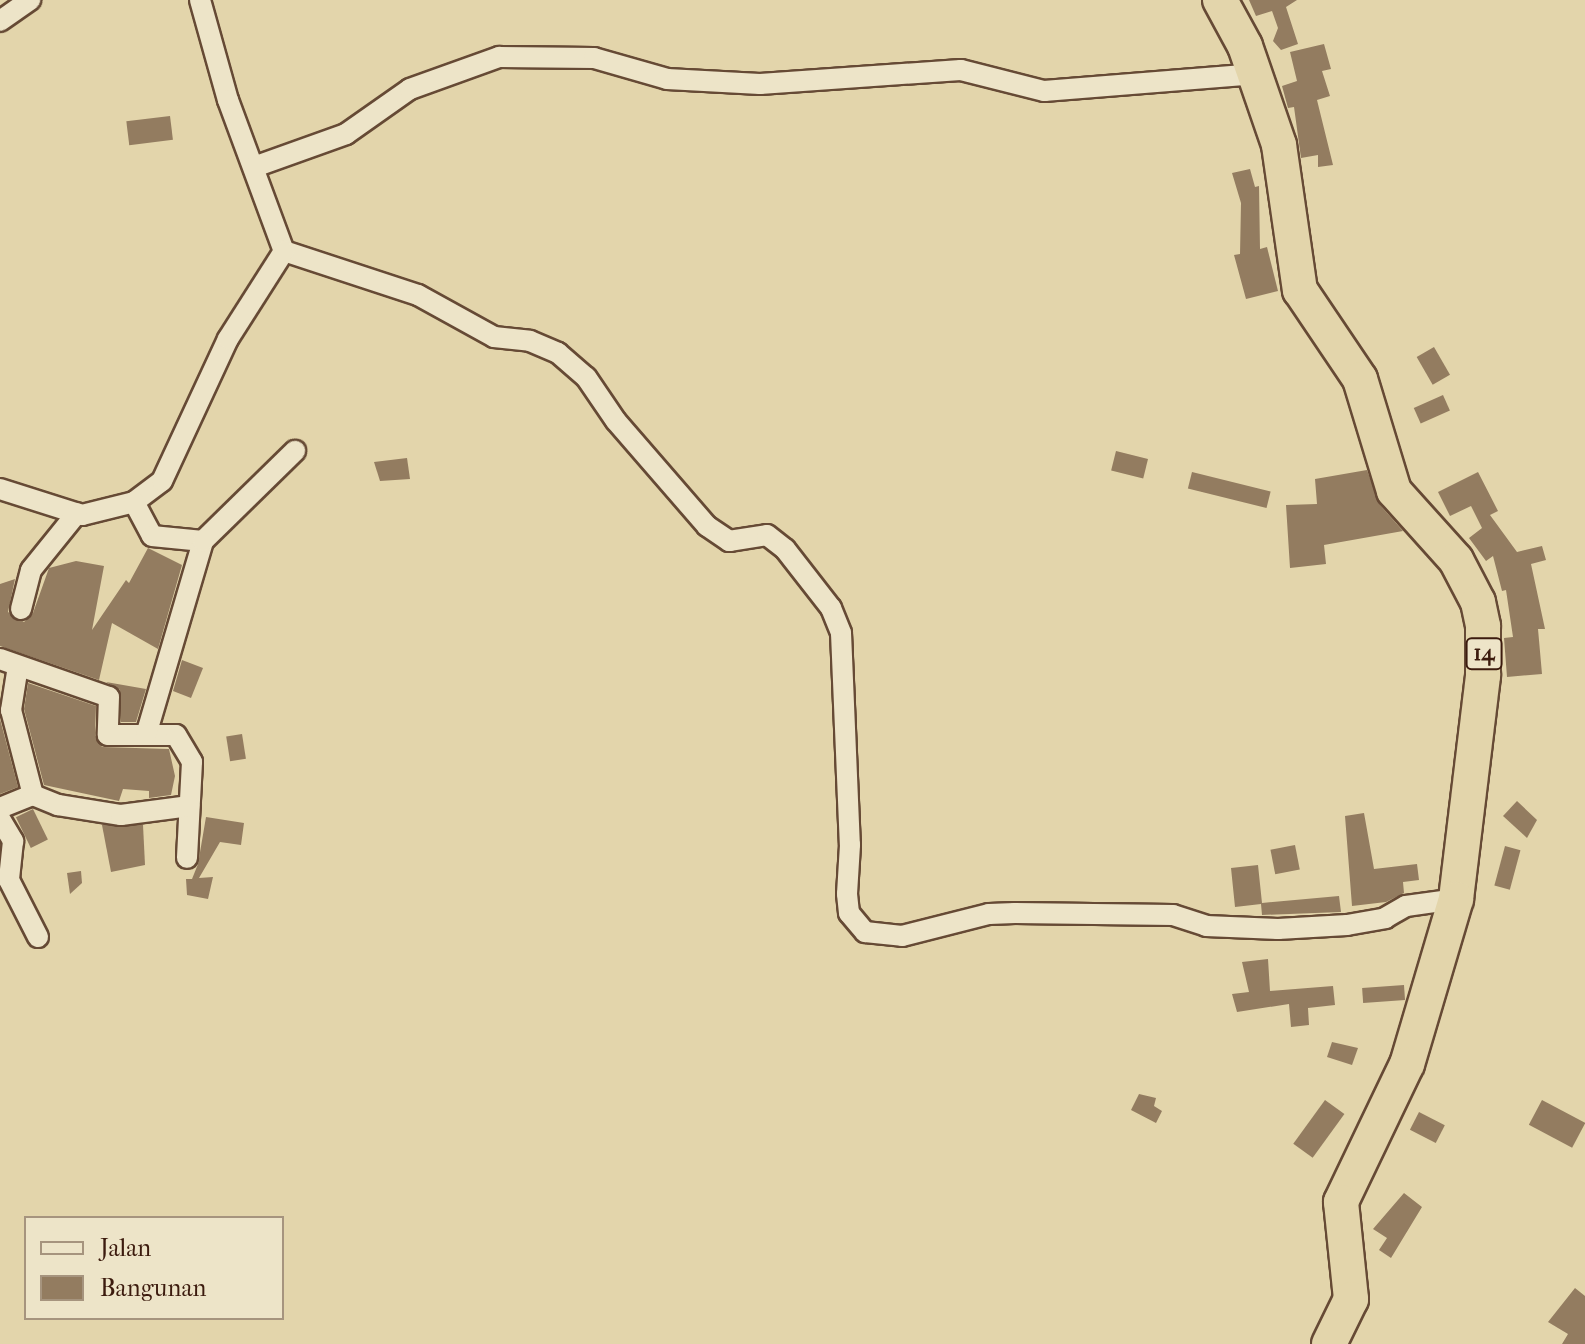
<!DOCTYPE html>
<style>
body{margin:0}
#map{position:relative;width:1585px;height:1344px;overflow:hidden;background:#e3d5ab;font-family:"IM FELL French Canon",serif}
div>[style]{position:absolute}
.building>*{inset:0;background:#937c60;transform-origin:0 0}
.roads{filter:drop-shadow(2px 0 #664a35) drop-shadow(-2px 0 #664a35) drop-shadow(0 2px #664a35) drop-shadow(0 -2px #664a35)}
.minor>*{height:20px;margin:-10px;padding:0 10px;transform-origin:10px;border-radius:10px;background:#ede4c8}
.trunk>*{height:34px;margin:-17px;padding:0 17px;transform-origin:17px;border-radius:17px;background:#e3d5ab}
span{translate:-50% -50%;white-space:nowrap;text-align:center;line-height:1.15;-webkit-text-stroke:6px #ede4c8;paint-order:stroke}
.shield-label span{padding:2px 6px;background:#ede4c8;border:2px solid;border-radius:6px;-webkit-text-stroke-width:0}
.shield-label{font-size:22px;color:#3c1b0e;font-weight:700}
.legend{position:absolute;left:24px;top:1216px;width:260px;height:104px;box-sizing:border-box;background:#ede4c8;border:2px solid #a6947e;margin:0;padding:10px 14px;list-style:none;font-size:24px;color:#3c1b0e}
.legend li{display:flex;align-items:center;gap:16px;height:40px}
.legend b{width:40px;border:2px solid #a6947e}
</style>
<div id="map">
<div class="building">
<div style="clip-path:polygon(1249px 0,1297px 0,1286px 7px,1298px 44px,1281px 50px,1273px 41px,1278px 28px,1272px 11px,1256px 16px)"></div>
<div style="clip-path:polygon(1324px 44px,1331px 69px,1322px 71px,1330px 96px,1317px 100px,1333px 165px,1318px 167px,1318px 155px,1301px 158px,1294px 107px,1288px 108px,1282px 86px,1297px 81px,1290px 52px)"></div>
<div style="left:170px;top:116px;width:24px;height:44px;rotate:83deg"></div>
<div style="clip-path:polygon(1250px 169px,1255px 187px,1259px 186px,1260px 249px,1267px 247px,1278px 291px,1246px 299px,1234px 255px,1240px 254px,1241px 203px,1232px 173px)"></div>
<div style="left:1434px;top:347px;width:32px;height:20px;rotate:60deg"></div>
<div style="left:1443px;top:395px;width:17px;height:32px;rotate:66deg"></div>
<div style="left:1116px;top:451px;width:33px;height:20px;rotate:14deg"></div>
<div style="clip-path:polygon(407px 458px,410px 479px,380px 481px,374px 462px)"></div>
<div style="clip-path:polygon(1367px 470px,1380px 505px,1403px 531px,1324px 545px,1326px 564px,1290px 568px,1286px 505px,1317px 504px,1315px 479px)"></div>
<div style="left:1192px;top:472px;width:81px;height:17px;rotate:14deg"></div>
<div style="clip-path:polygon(1478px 472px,1498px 511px,1490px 515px,1517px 552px,1542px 546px,1546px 560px,1531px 564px,1545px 629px,1538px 629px,1542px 674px,1507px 677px,1504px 638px,1513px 637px,1506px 590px,1502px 591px,1493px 556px,1486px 561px,1469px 538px,1482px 528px,1471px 506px,1450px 516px,1438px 492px)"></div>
<div style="clip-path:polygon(148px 548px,182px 565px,158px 649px,112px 623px,99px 680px,0 646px,0 584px,15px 579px,8px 612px,24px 622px,33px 613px,49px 568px,76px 561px,104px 566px,92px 630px,126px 580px,129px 583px)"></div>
<div style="clip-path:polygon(182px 660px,203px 668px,191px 698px,173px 691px)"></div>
<div style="clip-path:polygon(106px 682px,146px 689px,136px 722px,121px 722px,120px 690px)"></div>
<div style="clip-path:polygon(28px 683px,96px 706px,95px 735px,102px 747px,169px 749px,175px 776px,171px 795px,149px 798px,149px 791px,123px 789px,119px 801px,44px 785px,24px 709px)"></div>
<div style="clip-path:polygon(0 719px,18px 787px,0 794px)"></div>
<div style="left:242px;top:734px;width:25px;height:16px;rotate:81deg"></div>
<div style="clip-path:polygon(1517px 801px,1537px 820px,1527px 838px,1503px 816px)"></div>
<div style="left:33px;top:809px;width:34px;height:19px;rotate:64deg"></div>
<div style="clip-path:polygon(1364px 813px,1374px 869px,1417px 864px,1419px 880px,1403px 882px,1404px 893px,1386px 902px,1352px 906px,1345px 816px)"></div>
<div style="clip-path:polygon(206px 817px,244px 823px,241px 845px,220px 842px,199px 878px,213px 877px,208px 899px,187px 895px,186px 879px,192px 879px,198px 864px)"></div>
<div style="clip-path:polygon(102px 825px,143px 825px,145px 865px,111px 872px)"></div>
<div style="left:1295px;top:845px;width:25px;height:25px;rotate:79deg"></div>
<div style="left:1505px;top:846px;width:16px;height:41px;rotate:15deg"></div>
<div style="clip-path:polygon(1258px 865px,1262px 903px,1339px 896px,1341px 912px,1262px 915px,1261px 904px,1235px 907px,1231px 868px)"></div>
<div style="clip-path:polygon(81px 871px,82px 883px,70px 894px,67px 873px)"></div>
<div style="clip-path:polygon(1268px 959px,1270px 991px,1333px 986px,1335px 1005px,1308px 1008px,1309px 1025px,1291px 1027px,1289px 1004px,1237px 1012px,1232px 994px,1249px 992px,1242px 962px)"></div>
<div style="left:1404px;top:985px;width:15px;height:42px;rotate:86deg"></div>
<div style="clip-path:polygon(1332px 1042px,1358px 1048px,1352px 1065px,1327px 1057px)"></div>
<div style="clip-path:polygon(1139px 1094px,1156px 1098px,1154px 1106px,1162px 1111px,1156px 1123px,1131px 1110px)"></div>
<div style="left:1325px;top:1100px;width:24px;height:54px;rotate:36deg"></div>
<div style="left:1542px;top:1100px;width:49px;height:28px;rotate:28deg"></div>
<div style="left:1419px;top:1112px;width:29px;height:20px;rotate:27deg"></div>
<div style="clip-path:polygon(1404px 1193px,1422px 1207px,1391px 1258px,1379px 1250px,1387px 1238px,1373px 1229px)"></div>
<div style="clip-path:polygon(1575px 1288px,1585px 1296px,1585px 1344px,1562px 1344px,1568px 1334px,1548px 1322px)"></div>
</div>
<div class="roads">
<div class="minor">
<div style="left:200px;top:0;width:104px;rotate:74.4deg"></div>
<div style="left:228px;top:100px;width:161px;rotate:69.7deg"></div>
<div style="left:0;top:21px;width:37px;rotate:-35deg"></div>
<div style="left:254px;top:167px;width:98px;rotate:-19.7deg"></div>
<div style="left:346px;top:134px;width:78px;rotate:-35.1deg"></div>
<div style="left:410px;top:89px;width:95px;rotate:-19.8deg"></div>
<div style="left:499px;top:57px;width:95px;rotate:0.6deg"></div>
<div style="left:594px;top:58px;width:76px;rotate:16deg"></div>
<div style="left:667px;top:79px;width:93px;rotate:3.1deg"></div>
<div style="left:760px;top:84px;width:201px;rotate:-4deg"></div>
<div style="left:961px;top:70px;width:86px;rotate:14.2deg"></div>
<div style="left:1044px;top:91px;width:213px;rotate:-4.6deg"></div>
<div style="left:284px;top:251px;width:141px;rotate:18.2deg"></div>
<div style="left:418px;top:295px;width:87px;rotate:28.9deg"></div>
<div style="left:494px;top:337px;width:36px;rotate:6deg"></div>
<div style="left:530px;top:341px;width:30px;rotate:23deg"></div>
<div style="left:558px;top:353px;width:37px;rotate:41deg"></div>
<div style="left:586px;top:377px;width:53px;rotate:55.7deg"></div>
<div style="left:616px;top:421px;width:139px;rotate:49.1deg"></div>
<div style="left:707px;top:526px;width:27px;rotate:34deg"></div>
<div style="left:729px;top:541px;width:38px;rotate:-9deg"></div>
<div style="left:767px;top:535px;width:23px;rotate:38deg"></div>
<div style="left:785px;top:549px;width:75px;rotate:52.1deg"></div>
<div style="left:831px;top:608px;width:27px;rotate:68deg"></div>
<div style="left:841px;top:633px;width:212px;rotate:87.6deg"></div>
<div style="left:850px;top:845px;width:49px;rotate:93.5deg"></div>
<div style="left:847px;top:894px;width:19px;rotate:84deg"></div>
<div style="left:849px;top:913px;width:25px;rotate:50deg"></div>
<div style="left:865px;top:932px;width:37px;rotate:6deg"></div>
<div style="left:902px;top:936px;width:90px;rotate:-14.2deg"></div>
<div style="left:989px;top:914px;width:26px;rotate:-2deg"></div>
<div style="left:1015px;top:913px;width:158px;rotate:0.7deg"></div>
<div style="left:1173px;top:915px;width:35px;rotate:18deg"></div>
<div style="left:1206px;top:926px;width:72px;rotate:2.4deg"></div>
<div style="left:1278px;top:929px;width:69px;rotate:-3.3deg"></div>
<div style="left:1347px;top:925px;width:39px;rotate:-10deg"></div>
<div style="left:1385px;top:918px;width:24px;rotate:-30deg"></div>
<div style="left:1406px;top:906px;width:50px;rotate:-8deg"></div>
<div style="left:0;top:489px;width:86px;rotate:17.6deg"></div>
<div style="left:82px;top:515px;width:54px;rotate:-14deg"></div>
<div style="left:134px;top:502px;width:35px;rotate:-37deg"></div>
<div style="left:162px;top:481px;width:157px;rotate:-65.1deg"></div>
<div style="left:228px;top:339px;width:104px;rotate:-57.5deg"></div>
<div style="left:134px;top:502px;width:38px;rotate:62deg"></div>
<div style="left:152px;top:536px;width:51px;rotate:5.6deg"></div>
<div style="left:21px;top:609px;width:40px;rotate:-75.6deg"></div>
<div style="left:31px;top:570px;width:73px;rotate:-51.1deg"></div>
<div style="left:0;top:659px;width:115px;rotate:19.2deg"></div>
<div style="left:109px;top:697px;width:38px;rotate:92deg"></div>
<div style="left:108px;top:735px;width:68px"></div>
<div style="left:176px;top:735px;width:31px;rotate:59deg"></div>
<div style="left:192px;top:762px;width:96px;rotate:93deg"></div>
<div style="left:18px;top:666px;width:45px;rotate:99deg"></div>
<div style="left:11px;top:710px;width:88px;rotate:75.5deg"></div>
<div style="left:146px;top:735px;width:202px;rotate:-73.6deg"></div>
<div style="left:203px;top:541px;width:129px;rotate:-44.4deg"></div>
<div style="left:0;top:808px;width:35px;rotate:-22deg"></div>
<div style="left:33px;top:795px;width:27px;rotate:22deg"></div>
<div style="left:58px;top:805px;width:64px;rotate:9deg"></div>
<div style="left:121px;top:815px;width:69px;rotate:-7.5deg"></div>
<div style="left:0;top:819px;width:26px;rotate:59deg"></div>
<div style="left:13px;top:841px;width:39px;rotate:96deg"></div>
<div style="left:9px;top:880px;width:64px;rotate:63deg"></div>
</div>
<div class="trunk">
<div style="left:1220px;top:0;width:52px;rotate:61.5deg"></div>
<div style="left:1245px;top:46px;width:105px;rotate:71deg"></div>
<div style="left:1279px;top:145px;width:147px;rotate:81.8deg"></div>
<div style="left:1300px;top:290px;width:107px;rotate:56deg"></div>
<div style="left:1360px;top:379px;width:117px;rotate:73.1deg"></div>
<div style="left:1394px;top:491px;width:93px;rotate:48.1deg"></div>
<div style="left:1456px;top:560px;width:47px;rotate:62.4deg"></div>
<div style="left:1478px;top:602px;width:25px;rotate:78deg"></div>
<div style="left:1483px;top:626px;width:50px;rotate:90deg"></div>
<div style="left:1483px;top:676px;width:225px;rotate:96.9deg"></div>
<div style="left:1456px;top:899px;width:172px;rotate:106.5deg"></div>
<div style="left:1407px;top:1064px;width:153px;rotate:115.6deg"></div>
<div style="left:1341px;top:1202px;width:98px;rotate:84.1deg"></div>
<div style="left:1351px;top:1299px;width:50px;rotate:116.1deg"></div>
</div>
</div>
<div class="shield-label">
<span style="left:1484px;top:654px">14</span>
</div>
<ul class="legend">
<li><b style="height:10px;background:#ede4c8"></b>Jalan</li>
<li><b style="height:22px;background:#937c60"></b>Bangunan</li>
</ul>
</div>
